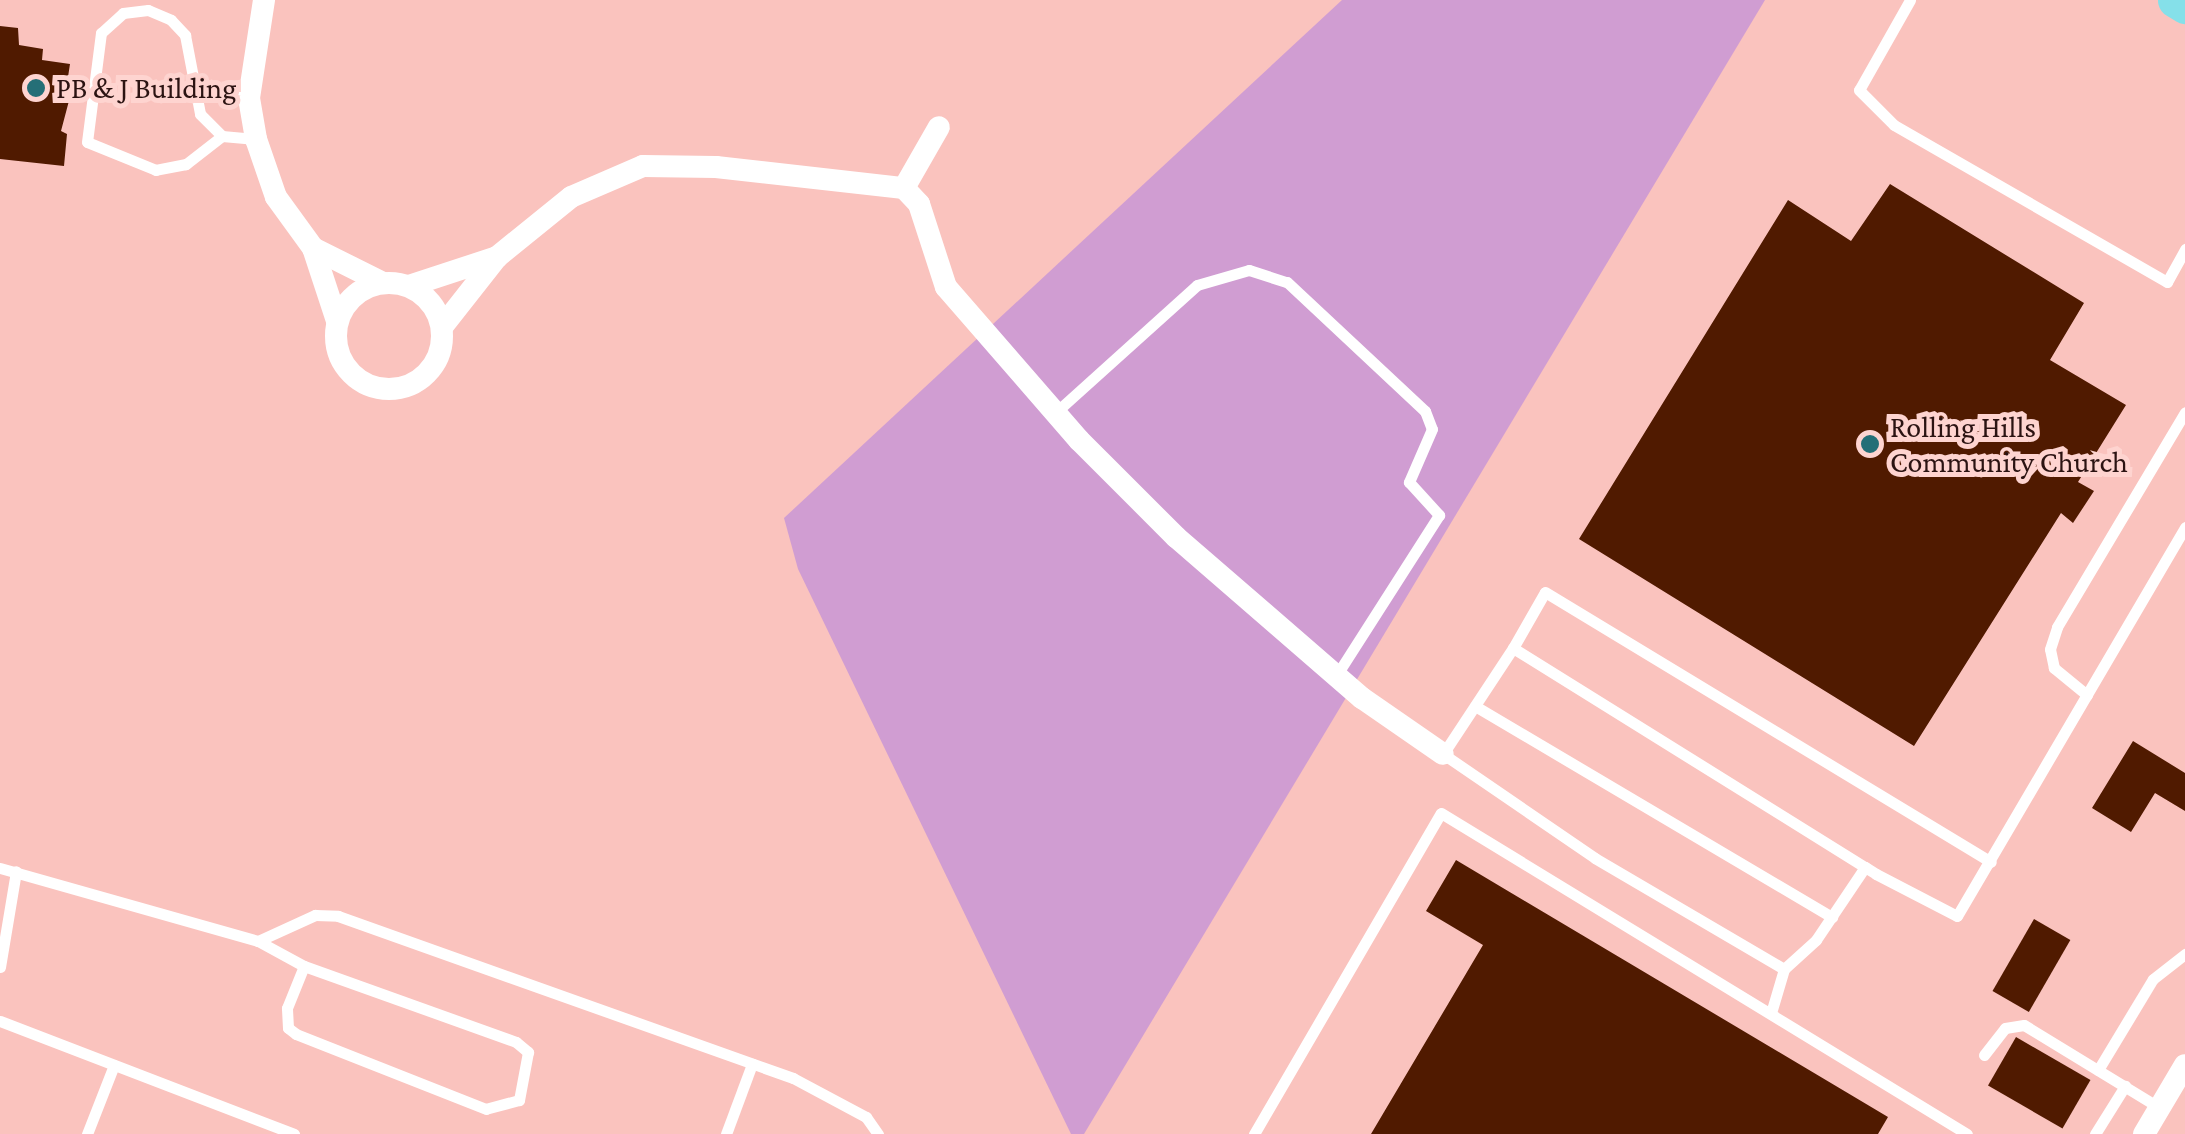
<!DOCTYPE html>
<style>
body{margin:0}
#map{position:relative;width:2185px;height:1134px;overflow:hidden;background:#fac3be;font-family:"Crimson Pro",serif}
div>[style]{position:absolute}
.green>*{inset:0;background:#d09dd2}
.building>*{inset:0;background:#501a00;transform-origin:0 0}
.lane>*{height:11px;margin:-5.5px;padding:0 5.5px;transform-origin:5.5px;border-radius:5.5px;background:#fff}
.street>*{height:22px;margin:-11px;padding:0 11px;transform-origin:11px;border-radius:11px;background:#fff}
.street>.ring{margin:-11px;padding:0;box-sizing:content-box;background:none;border:22px solid #fff;border-radius:50%}
.primary>*{height:35px;margin:-17.5px;padding:0 17.5px;transform-origin:17.5px;border-radius:17.5px;background:#85e0e9}
.dots>*{width:28px;height:28px;translate:-50% -50%;box-sizing:border-box;border:5px solid #fed4d0;border-radius:50%}
span{translate:-50% -50%;white-space:nowrap;text-align:center;line-height:1.15;-webkit-text-stroke:10px #fed4d0;paint-order:stroke}
.poi-label{font-size:30px;color:#2b1312}
.left{translate:0 -50%;text-align:left}
</style>
<div id="map">
<div class="green">
<div style="clip-path:polygon(1342px 0,1765px 0,1084px 1134px,1071px 1134px,798px 569px,784px 518px)"></div>
</div>
<div class="building">
<div style="clip-path:polygon(0 26px,18px 28px,19px 45px,43px 49px,42px 60px,70px 64px,68px 77px,75px 78px,61px 131px,67px 134px,64px 166px,0 159px)"></div>
<div style="clip-path:polygon(1890px 184px,2084px 303px,2050px 360px,2126px 405px,2078px 482px,2094px 491px,2073px 523px,2061px 513px,1914px 746px,1579px 539px,1788px 200px,1851px 241px)"></div>
<div style="clip-path:polygon(2133px 741px,2185px 773px,2185px 811px,2155px 793px,2131px 832px,2092px 808px)"></div>
<div style="clip-path:polygon(1456px 860px,1888px 1117px,1878px 1134px,1371px 1134px,1483px 945px,1426px 911px)"></div>
<div style="left:2034px;top:919px;width:42px;height:83px;rotate:30deg"></div>
<div style="left:2016px;top:1037px;width:86px;height:56px;rotate:30deg"></div>
</div>
<div class="lane">
<div style="left:1910px;top:0;width:103px;rotate:119.5deg"></div>
<div style="left:1859px;top:90px;width:49px;rotate:45deg"></div>
<div style="left:1894px;top:125px;width:315px;rotate:29.9deg"></div>
<div style="left:2167px;top:282px;width:38px;rotate:-61deg"></div>
<div style="left:222px;top:136px;width:46px;rotate:142.1deg"></div>
<div style="left:186px;top:164px;width:31px;rotate:169deg"></div>
<div style="left:156px;top:170px;width:74px;rotate:-157.9deg"></div>
<div style="left:87px;top:142px;width:110px;rotate:-82.7deg"></div>
<div style="left:101px;top:33px;width:30px;rotate:-42deg"></div>
<div style="left:123px;top:13px;width:25px;rotate:-7deg"></div>
<div style="left:148px;top:10px;width:25px;rotate:23deg"></div>
<div style="left:171px;top:20px;width:21px;rotate:47deg"></div>
<div style="left:185px;top:35px;width:80px;rotate:79.2deg"></div>
<div style="left:200px;top:114px;width:31px;rotate:45deg"></div>
<div style="left:222px;top:136px;width:34px;rotate:5deg"></div>
<div style="left:1055px;top:413px;width:191px;rotate:-42deg"></div>
<div style="left:1197px;top:285px;width:54px;rotate:-16.1deg"></div>
<div style="left:1249px;top:270px;width:40px;rotate:18deg"></div>
<div style="left:1287px;top:282px;width:189px;rotate:43.1deg"></div>
<div style="left:1425px;top:411px;width:19px;rotate:69deg"></div>
<div style="left:1432px;top:429px;width:58px;rotate:113.5deg"></div>
<div style="left:1409px;top:482px;width:45px;rotate:47.7deg"></div>
<div style="left:1439px;top:515px;width:191px;rotate:122.6deg"></div>
<div style="left:1513px;top:648px;width:64px;rotate:-60.3deg"></div>
<div style="left:1545px;top:592px;width:521px;rotate:31.19deg"></div>
<div style="left:2087px;top:695px;width:43px;rotate:-140.7deg"></div>
<div style="left:2054px;top:668px;width:19px;rotate:-102deg"></div>
<div style="left:2050px;top:649px;width:23px;rotate:-72deg"></div>
<div style="left:2057px;top:627px;width:250px;rotate:-59.2deg"></div>
<div style="left:1475px;top:706px;width:415px;rotate:30.6deg"></div>
<div style="left:1865px;top:867px;width:88px;rotate:123.9deg"></div>
<div style="left:1816px;top:940px;width:43px;rotate:137.8deg"></div>
<div style="left:1784px;top:969px;width:219px;rotate:-149.6deg"></div>
<div style="left:1595px;top:858px;width:184px;rotate:-145.6deg"></div>
<div style="left:1443px;top:754px;width:127px;rotate:-56.6deg"></div>
<div style="left:1513px;top:648px;width:415px;rotate:31.9deg"></div>
<div style="left:1865px;top:867px;width:13px;rotate:32deg"></div>
<div style="left:1876px;top:874px;width:91px;rotate:27.4deg"></div>
<div style="left:1957px;top:916px;width:451px;rotate:-59.6deg"></div>
<div style="left:0;top:868px;width:268px;rotate:15.8deg"></div>
<div style="left:258px;top:941px;width:63px;rotate:-24.5deg"></div>
<div style="left:315px;top:915px;width:23px;rotate:2deg"></div>
<div style="left:338px;top:916px;width:483px;rotate:19.6deg"></div>
<div style="left:793px;top:1078px;width:83px;rotate:28.1deg"></div>
<div style="left:866px;top:1117px;width:21px;rotate:55deg"></div>
<div style="left:258px;top:941px;width:52px;rotate:28.5deg"></div>
<div style="left:304px;top:966px;width:225px;rotate:19.7deg"></div>
<div style="left:516px;top:1042px;width:16px;rotate:40deg"></div>
<div style="left:528px;top:1052px;width:49px;rotate:100.6deg"></div>
<div style="left:519px;top:1100px;width:34px;rotate:165deg"></div>
<div style="left:486px;top:1109px;width:204px;rotate:-158.5deg"></div>
<div style="left:296px;top:1034px;width:10px;rotate:-143deg"></div>
<div style="left:288px;top:1028px;width:20px;rotate:-93deg"></div>
<div style="left:287px;top:1008px;width:45px;rotate:-68deg"></div>
<div style="left:0;top:967px;width:97px;rotate:-80.5deg"></div>
<div style="left:1771px;top:1013px;width:46px;rotate:-73.5deg"></div>
<div style="left:0;top:1021px;width:315px;rotate:21deg"></div>
<div style="left:1984px;top:1055px;width:34px;rotate:-52deg"></div>
<div style="left:2005px;top:1028px;width:19px;rotate:-9deg"></div>
<div style="left:2024px;top:1025px;width:159px;rotate:31.4deg"></div>
<div style="left:2098px;top:1070px;width:106px;rotate:-58.9deg"></div>
<div style="left:2153px;top:979px;width:41px;rotate:-38deg"></div>
<div style="left:87px;top:1134px;width:74px;rotate:-68.6deg"></div>
<div style="left:726px;top:1134px;width:75px;rotate:-69.6deg"></div>
<div style="left:1254px;top:1134px;width:371px;rotate:-59.8deg"></div>
<div style="left:1441px;top:813px;width:616px;rotate:31.39deg"></div>
<div style="left:2095px;top:1134px;width:57px;rotate:-58deg"></div>
</div>
<div class="street">
<div style="left:264px;top:0;width:99px;rotate:98.7deg"></div>
<div style="left:249px;top:98px;width:42px;rotate:80.3deg"></div>
<div style="left:256px;top:139px;width:61px;rotate:71deg"></div>
<div style="left:276px;top:197px;width:63px;rotate:54deg"></div>
<div style="left:313px;top:248px;width:77px;rotate:71.8deg"></div>
<div style="left:904px;top:188px;width:70px;rotate:-60.2deg"></div>
<div style="left:313px;top:248px;width:78px;rotate:26.6deg"></div>
<div class="ring" style="left:336px;top:283px;width:84px;height:84px"></div>
<div style="left:409px;top:286px;width:93px;rotate:-18.2deg"></div>
<div style="left:442px;top:327px;width:89px;rotate:-51.8deg"></div>
<div style="left:497px;top:257px;width:95px;rotate:-39deg"></div>
<div style="left:571px;top:197px;width:78px;rotate:-23.3deg"></div>
<div style="left:643px;top:166px;width:73px;rotate:0.8deg"></div>
<div style="left:716px;top:167px;width:189px;rotate:6.4deg"></div>
<div style="left:904px;top:188px;width:22px;rotate:47deg"></div>
<div style="left:919px;top:204px;width:87px;rotate:72deg"></div>
<div style="left:946px;top:287px;width:203px;rotate:49deg"></div>
<div style="left:1079px;top:440px;width:137px;rotate:45deg"></div>
<div style="left:1176px;top:537px;width:246px;rotate:40.9deg"></div>
<div style="left:1362px;top:698px;width:98px;rotate:34.7deg"></div>
<div style="left:2144px;top:1134px;width:80px;rotate:-59.3deg"></div>
</div>
<div class="primary">
<div style="left:2175px;top:0;width:12px;rotate:31deg"></div>
</div>
<div class="dots">
<div style="left:36px;top:88px;background:#256f77"></div>
<div style="left:1870px;top:444px;background:#256f77"></div>
</div>
<div class="poi-label">
<span class="left" style="left:56px;top:88px">PB &amp; J Building</span>
<span class="left" style="left:1890px;top:444px">Rolling Hills<br>Community Church</span>
</div>
</div>
